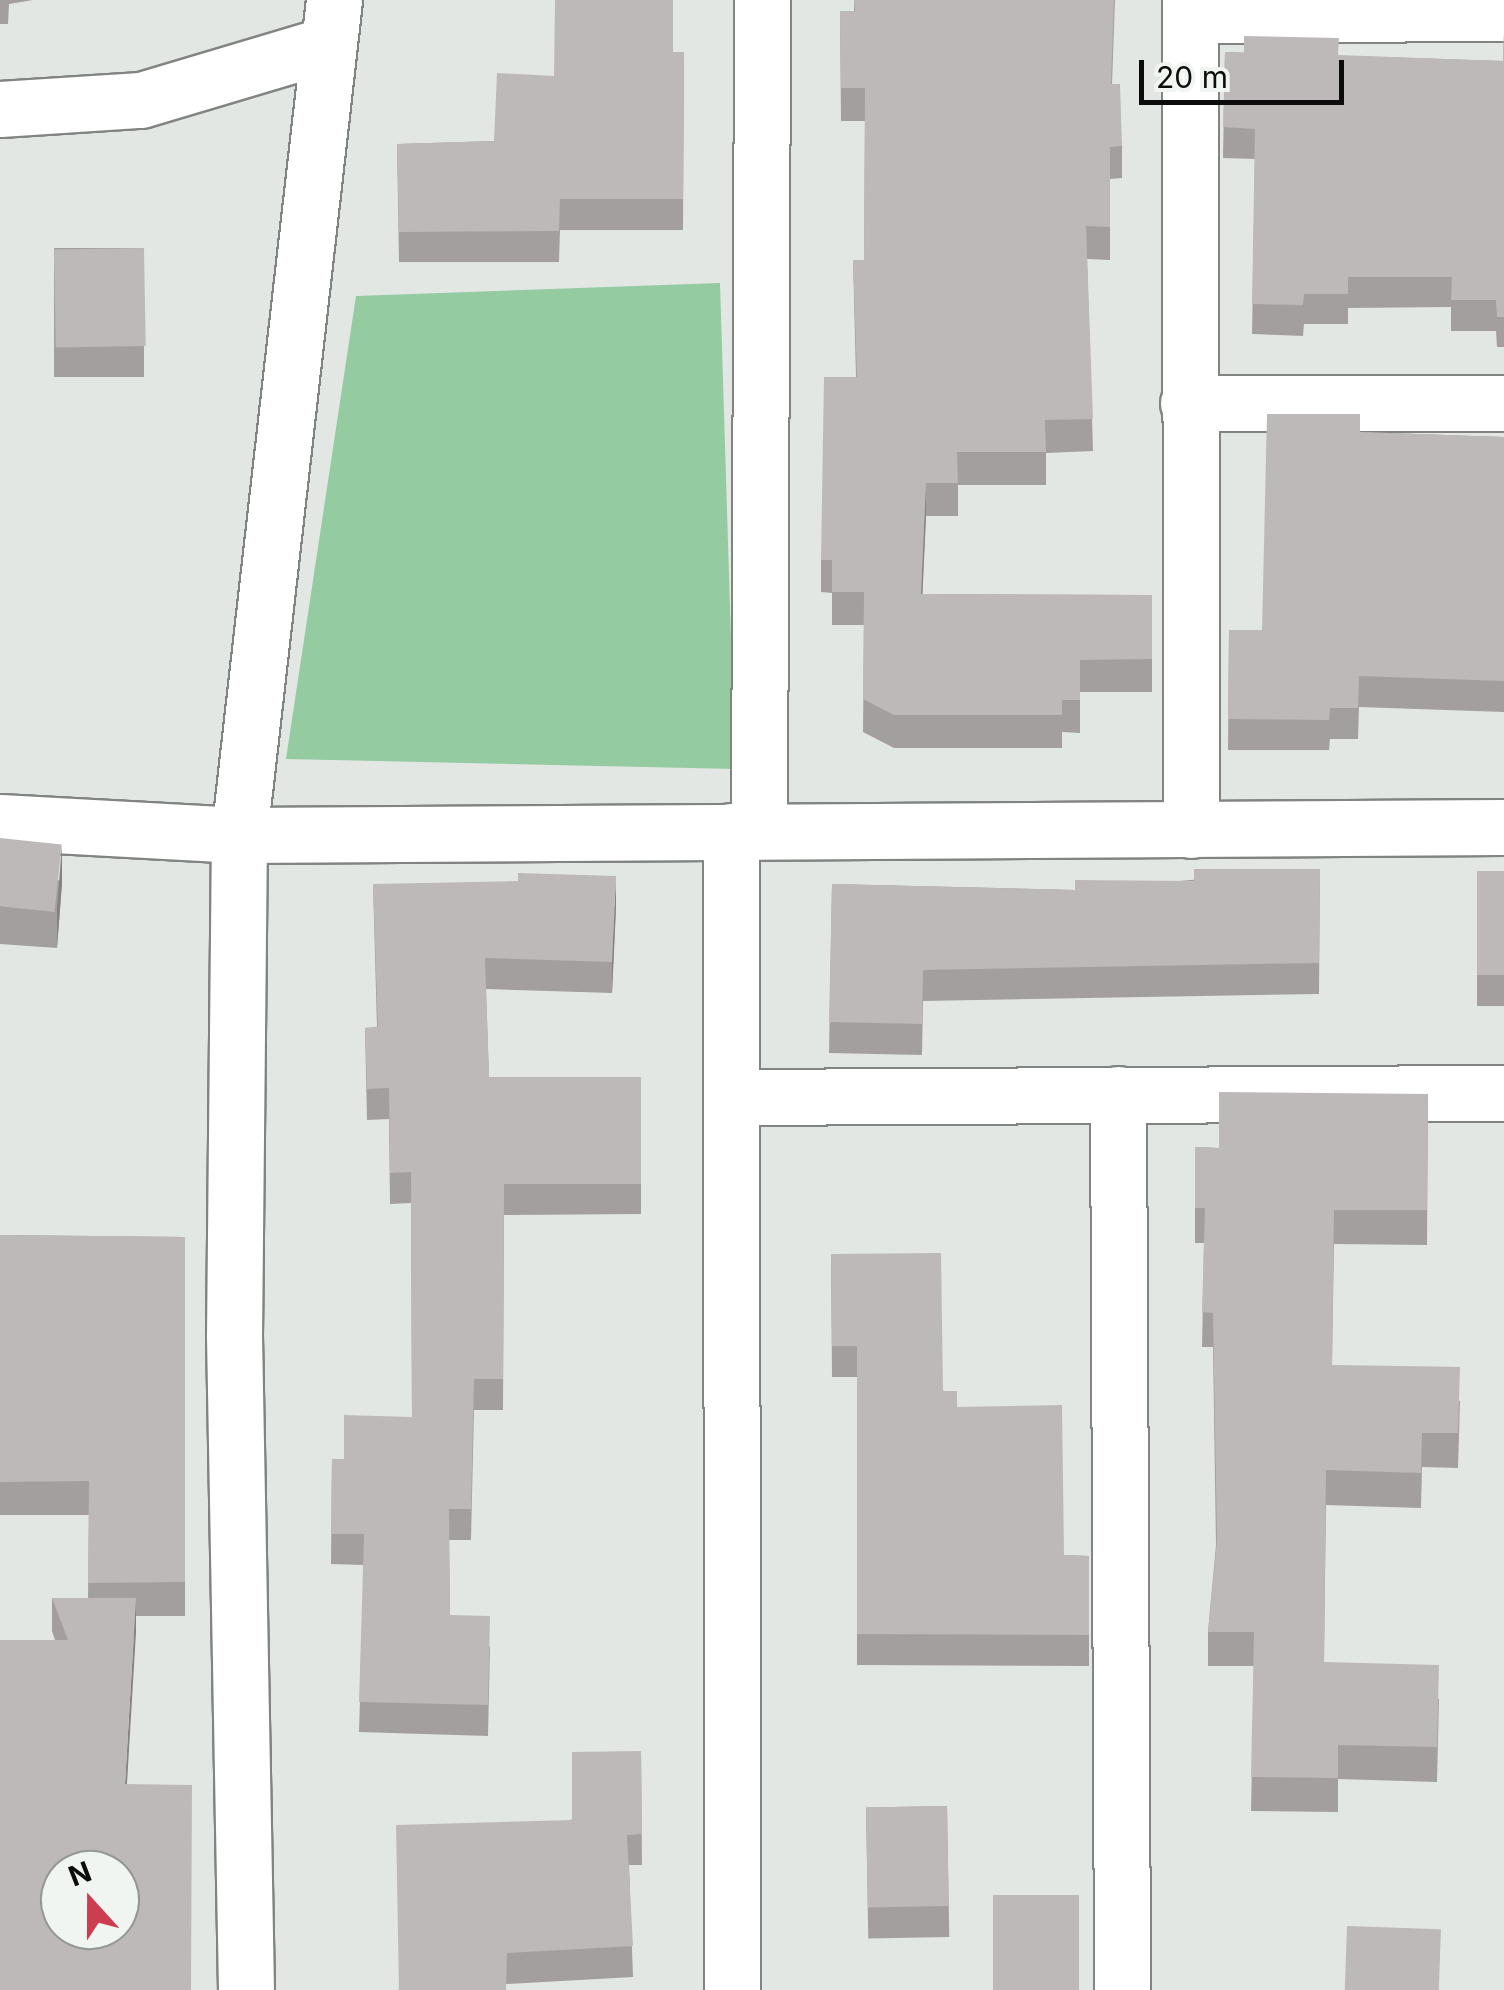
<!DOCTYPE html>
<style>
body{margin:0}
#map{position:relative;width:1504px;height:1990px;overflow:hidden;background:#e3e7e4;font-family:Inter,sans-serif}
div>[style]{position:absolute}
.green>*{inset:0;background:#94cba1}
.roads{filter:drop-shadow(2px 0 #818481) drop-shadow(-2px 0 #818481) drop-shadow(0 2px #818481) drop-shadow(0 -2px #818481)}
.street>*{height:55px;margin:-27.5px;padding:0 27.5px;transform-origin:27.5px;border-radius:27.5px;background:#fff}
.wall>*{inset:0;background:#a39f9f;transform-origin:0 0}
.shaded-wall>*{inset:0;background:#858282}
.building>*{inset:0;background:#beb9b9;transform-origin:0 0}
span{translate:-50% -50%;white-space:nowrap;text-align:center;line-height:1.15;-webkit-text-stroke:9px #f0f5f1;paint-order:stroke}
.north{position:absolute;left:40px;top:1850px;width:100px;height:100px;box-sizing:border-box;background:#f0f5f1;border:2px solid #949895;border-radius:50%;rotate:339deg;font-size:28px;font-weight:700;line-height:40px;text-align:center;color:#0b0c0b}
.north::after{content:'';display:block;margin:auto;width:35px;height:45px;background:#cd3d50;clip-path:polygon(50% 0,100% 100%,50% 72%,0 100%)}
.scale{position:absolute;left:1139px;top:60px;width:205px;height:45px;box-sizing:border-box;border:5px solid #0b0c0b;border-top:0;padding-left:12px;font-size:30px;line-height:35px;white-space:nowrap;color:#0b0c0b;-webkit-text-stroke:8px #f0f5f1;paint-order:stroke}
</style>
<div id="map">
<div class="green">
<div style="clip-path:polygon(720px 283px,735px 769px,286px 759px,356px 296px)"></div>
</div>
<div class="roads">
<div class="street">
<div style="left:1190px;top:0;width:830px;rotate:89.93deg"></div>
<div style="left:1191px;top:15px;width:313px;rotate:-0.4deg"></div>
<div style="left:0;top:109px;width:141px;rotate:-3.7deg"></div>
<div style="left:141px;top:100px;width:196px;rotate:-16.6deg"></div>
<div style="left:1188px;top:403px;width:316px"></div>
<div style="left:0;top:822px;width:239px;rotate:3.1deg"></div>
<div style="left:239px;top:835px;width:1265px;rotate:-0.36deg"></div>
<div style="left:731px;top:831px;width:1159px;rotate:89.95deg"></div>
<div style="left:759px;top:831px;width:831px;rotate:-89.79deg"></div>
<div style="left:1118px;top:1094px;width:896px;rotate:89.74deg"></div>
<div style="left:731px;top:1097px;width:773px;rotate:-0.3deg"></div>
<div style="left:246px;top:1990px;width:654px;rotate:-91.05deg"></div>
<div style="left:234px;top:1336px;width:501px;rotate:-89.43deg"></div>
<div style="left:239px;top:835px;width:840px;rotate:-83.51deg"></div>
</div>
</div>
<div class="wall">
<div style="clip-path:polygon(0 0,33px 0,9px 4px,8px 24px,0 24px)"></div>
<div style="clip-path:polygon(854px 0,1115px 0,1112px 84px,1122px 146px,1122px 178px,1110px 179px,1110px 260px,1087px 259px,1093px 451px,1046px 453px,1046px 485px,958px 485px,958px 516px,926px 516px,922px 594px,1152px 595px,1152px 692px,1080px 692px,1080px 733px,1062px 732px,1062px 748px,894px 748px,863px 732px,864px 625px,832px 625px,832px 593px,821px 592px,821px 560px,856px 377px,853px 260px,864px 260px,865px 121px,841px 121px,840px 11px,854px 11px)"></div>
<div style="clip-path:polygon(1504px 33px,1504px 347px,1497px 347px,1496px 331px,1451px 331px,1451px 307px,1348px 308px,1348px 324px,1304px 324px,1303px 336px,1252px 334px,1255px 159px,1223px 158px,1225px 52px,1503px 61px)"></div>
<div style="clip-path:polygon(673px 52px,684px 52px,683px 230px,560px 230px,559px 262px,399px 262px,397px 144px,494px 141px,554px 76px)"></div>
<div style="left:144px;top:248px;width:129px;height:90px;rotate:90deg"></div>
<div style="clip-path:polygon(1360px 432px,1504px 437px,1504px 712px,1359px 707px,1358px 739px,1330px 739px,1329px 750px,1228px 750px,1229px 630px,1262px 630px)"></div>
<div style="clip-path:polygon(0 838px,62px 883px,57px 948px,0 944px)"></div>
<div style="clip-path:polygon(1320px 869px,1319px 994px,923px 1001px,922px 1055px,829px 1053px,832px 884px,1075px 890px)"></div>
<div style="left:1477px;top:871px;width:27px;height:135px"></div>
<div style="clip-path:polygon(373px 884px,616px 907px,612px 993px,486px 989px,489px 1077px,641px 1077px,641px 1214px,504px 1215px,503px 1410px,474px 1410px,471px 1540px,449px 1540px,450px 1615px,490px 1647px,488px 1736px,359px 1732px,364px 1565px,331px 1564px,332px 1459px,344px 1459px,412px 1417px,411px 1203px,390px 1204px,389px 1119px,367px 1120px,365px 1028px,377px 1027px)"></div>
<div style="clip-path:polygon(1428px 1094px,1427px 1245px,1334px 1244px,1332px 1365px,1460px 1401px,1458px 1468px,1422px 1467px,1421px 1508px,1326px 1505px,1324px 1662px,1439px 1699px,1437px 1782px,1338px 1779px,1338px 1812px,1251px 1811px,1254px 1666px,1208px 1666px,1208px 1632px,1216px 1545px,1213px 1347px,1202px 1347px,1204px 1243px,1195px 1243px,1195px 1147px,1219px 1148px)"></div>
<div style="clip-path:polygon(0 1235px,185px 1237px,185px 1616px,136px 1616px,136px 1632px,0 1990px,55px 1640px,52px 1631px,52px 1598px,88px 1598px,89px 1515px,0 1515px)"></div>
<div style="clip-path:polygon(831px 1254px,957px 1407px,1064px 1555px,1089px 1556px,1089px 1666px,857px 1665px,857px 1377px,832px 1377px)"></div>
<div style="clip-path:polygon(641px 1751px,642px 1865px,629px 1865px,633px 1977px,398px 1990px)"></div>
<div style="left:947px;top:1806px;width:131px;height:81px;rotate:89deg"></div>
</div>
<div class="shaded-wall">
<div style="clip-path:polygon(926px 483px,926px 516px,921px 627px,921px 594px)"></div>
<div style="clip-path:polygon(62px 844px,62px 883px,57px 948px,57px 909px)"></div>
<div style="clip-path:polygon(616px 876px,616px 907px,612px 993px,612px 962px)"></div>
<div style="clip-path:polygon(136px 1598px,136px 1632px,125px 1817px,125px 1784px)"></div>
</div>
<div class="building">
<div style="clip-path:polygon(555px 0,673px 0,673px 52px,684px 52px,683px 199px,560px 199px,559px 231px,399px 232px,397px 144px,494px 141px,497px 73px,554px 76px)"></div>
<div style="clip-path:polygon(854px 0,1114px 0,1111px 84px,1120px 84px,1122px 146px,1110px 147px,1110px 227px,1086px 226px,1093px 419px,1045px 420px,1046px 452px,957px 452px,958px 483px,926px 483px,921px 594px,1152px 595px,1152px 659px,1080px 660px,1080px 700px,1062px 700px,1062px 715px,894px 715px,863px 699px,864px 592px,832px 592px,832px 560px,821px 560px,824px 377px,857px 377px,853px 260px,864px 260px,865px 88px,841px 88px,840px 11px,855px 11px)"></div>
<div style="clip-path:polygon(1504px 33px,1504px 317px,1497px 317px,1496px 300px,1451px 300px,1452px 277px,1348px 277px,1348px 294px,1304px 294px,1303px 305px,1252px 304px,1255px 129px,1223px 127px,1225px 52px,1244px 53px,1244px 36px,1339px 38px,1338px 55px,1503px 61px)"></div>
<div style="left:144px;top:248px;width:98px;height:90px;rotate:89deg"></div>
<div style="clip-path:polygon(1267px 414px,1360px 414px,1360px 432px,1504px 437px,1504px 681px,1359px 676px,1358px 708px,1330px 708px,1329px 720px,1228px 719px,1229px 630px,1262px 630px)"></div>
<div style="left:0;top:838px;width:62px;height:68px;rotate:6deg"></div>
<div style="clip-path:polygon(1194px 869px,1320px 869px,1319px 963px,923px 970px,922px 1024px,829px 1022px,832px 884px,1075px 890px,1075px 880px,1194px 881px)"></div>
<div style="left:1477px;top:871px;width:27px;height:104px"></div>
<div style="clip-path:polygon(518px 873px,616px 876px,612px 962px,485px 958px,489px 1077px,641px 1077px,641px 1184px,504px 1184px,503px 1379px,474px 1379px,471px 1509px,449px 1509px,450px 1615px,490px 1616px,488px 1705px,359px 1702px,364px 1534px,331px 1534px,332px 1459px,344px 1459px,344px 1415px,412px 1417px,411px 1172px,390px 1173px,389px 1088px,367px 1089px,365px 1028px,378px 1027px,373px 884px,518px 881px)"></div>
<div style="clip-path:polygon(1219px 1092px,1428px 1094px,1427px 1210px,1334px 1210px,1332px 1365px,1460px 1367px,1458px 1433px,1422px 1433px,1421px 1473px,1326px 1470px,1324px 1662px,1439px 1665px,1437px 1747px,1338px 1745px,1338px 1778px,1251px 1777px,1254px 1632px,1208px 1632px,1217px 1540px,1213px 1313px,1202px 1312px,1205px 1208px,1195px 1208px,1195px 1147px,1219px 1148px)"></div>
<div style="clip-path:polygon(0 1235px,185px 1237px,185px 1582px,88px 1583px,89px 1481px,0 1482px)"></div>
<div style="clip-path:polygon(941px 1253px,943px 1391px,957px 1391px,957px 1407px,1062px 1405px,1064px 1555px,1089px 1556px,1089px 1635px,857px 1634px,857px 1346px,832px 1346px,831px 1254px)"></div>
<div style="clip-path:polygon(evenodd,52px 1598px,136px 1598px,125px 1784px,192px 1785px,191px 1990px,0 1990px,0 1640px,68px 1640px,52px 1598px,60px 1870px,120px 1870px,120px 1930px,60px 1930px,60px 1870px)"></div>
<div style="clip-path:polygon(641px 1751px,642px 1834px,627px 1835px,633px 1946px,507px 1953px,506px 1990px,399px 1990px,396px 1825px,572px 1820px,572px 1752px)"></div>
<div style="left:947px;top:1806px;width:100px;height:81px;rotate:89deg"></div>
<div style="left:993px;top:1895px;width:86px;height:95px"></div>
<div style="left:1347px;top:1926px;width:94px;height:64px;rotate:2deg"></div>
</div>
<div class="north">N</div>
<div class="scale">20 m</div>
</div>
